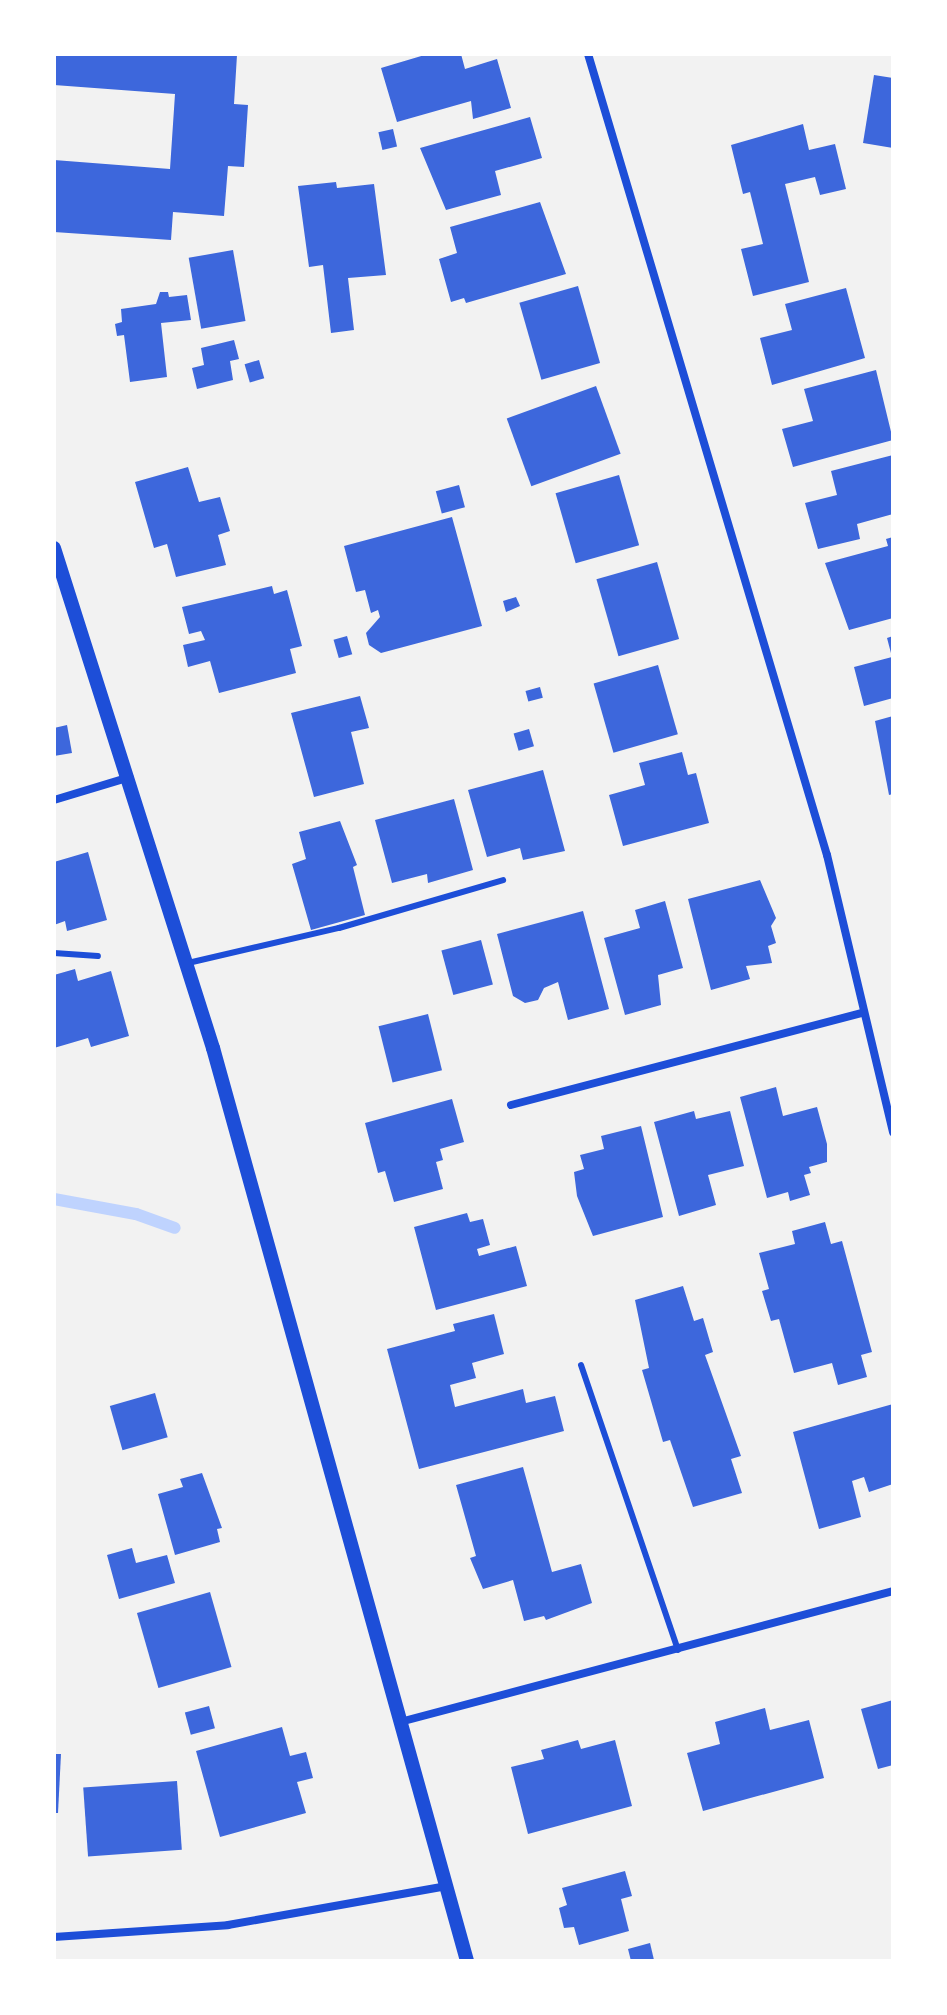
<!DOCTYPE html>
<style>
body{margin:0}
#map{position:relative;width:947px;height:2015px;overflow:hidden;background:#f2f2f2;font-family:"Sofia Sans Condensed",sans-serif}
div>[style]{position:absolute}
.stream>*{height:12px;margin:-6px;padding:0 6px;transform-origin:6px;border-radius:6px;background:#bfd3fe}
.building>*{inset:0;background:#3d67dc;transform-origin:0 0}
.service>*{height:6px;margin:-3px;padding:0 3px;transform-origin:3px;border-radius:3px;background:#1d4ed8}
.minor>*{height:8px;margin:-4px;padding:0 4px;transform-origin:4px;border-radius:4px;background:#1d4ed8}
.tertiary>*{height:14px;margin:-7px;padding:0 7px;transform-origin:7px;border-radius:7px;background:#1d4ed8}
span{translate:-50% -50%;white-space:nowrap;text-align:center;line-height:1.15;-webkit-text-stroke:7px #fff;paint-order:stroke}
.frame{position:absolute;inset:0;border:56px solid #fff;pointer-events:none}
</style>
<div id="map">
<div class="stream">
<div style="left:54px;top:1199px;width:83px;rotate:10.4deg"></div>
<div style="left:136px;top:1214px;width:41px;rotate:19.7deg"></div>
</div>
<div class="building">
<div style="clip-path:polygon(54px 54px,237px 55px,234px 104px,248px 105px,244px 167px,228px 166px,224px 216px,173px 212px,171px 240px,54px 232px,54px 160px,170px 169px,175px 94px,54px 85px)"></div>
<div style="clip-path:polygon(428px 54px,461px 54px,465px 69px,497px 59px,511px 108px,473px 119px,471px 101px,397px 122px,381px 68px)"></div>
<div style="clip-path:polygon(874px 75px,893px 78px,893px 148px,863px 143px)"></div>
<div style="clip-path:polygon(530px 117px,542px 158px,495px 171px,501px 195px,446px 210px,420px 148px)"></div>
<div style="clip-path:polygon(803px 124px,809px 150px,835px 144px,846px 189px,820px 195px,815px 177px,785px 184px,809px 282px,753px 296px,741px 249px,763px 244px,750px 192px,743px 194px,731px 145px)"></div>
<div style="left:393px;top:129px;width:18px;height:15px;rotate:77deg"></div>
<div style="clip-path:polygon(336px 182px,337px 188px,374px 184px,386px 275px,348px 278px,354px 330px,331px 333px,323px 265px,309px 267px,298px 186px)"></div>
<div style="clip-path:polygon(540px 202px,566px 274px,466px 303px,464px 298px,451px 302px,439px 259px,457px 253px,450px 227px)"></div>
<div style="left:233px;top:250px;width:72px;height:45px;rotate:80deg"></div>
<div style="left:578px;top:286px;width:80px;height:61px;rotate:74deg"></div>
<div style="clip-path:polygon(846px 288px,865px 358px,772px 385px,760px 338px,792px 330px,785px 304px)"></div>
<div style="clip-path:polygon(160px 292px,168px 292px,169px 297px,187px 295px,191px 320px,161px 323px,167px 377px,130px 382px,124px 335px,117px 336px,115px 324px,122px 322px,121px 309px,156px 304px)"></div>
<div style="clip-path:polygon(234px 340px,239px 359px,230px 361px,233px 380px,197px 389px,192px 368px,204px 365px,201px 348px)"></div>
<div style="left:259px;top:360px;width:19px;height:15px;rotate:74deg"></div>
<div style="clip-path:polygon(876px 370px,893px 440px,793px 467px,782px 429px,813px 421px,804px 389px)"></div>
<div style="left:596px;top:386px;width:72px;height:95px;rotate:70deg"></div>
<div style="clip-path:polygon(893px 455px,893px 514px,857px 524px,860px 539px,818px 549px,805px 503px,837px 495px,831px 471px)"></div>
<div style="clip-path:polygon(188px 467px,199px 502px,220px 497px,230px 531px,218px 535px,226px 565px,176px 577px,167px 544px,154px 548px,135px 482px)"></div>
<div style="left:619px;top:475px;width:73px;height:66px;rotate:74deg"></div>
<div style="left:459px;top:485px;width:23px;height:24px;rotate:75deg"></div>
<div style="clip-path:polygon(452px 517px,482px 626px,381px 653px,369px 645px,366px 633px,380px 617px,378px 610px,371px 613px,365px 590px,356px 592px,344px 546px)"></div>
<div style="clip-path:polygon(893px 537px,893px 618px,849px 630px,825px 563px,888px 546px,886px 539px)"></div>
<div style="left:657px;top:562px;width:80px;height:63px;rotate:74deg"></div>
<div style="clip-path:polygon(272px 586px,274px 594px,287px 590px,302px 646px,290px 649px,296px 673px,219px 693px,210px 661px,188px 667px,183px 645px,205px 640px,201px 631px,189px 634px,182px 607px)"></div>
<div style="clip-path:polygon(516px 597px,520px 606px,506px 612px,503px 601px)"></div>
<div style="left:347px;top:636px;width:19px;height:14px;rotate:74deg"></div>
<div style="clip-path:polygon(893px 636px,893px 698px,864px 706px,854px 667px,892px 657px,887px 638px)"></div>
<div style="left:658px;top:665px;width:72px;height:67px;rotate:74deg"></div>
<div style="left:540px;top:687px;width:11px;height:15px;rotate:75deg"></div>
<div style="clip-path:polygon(360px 696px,369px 728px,351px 732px,364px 784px,314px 797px,291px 713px)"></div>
<div style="clip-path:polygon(893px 716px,893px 794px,889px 795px,875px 721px)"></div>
<div style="clip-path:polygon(67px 725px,72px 753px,54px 756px,54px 728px)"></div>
<div style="left:529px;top:729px;width:18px;height:16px;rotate:74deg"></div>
<div style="clip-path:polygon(682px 752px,688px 775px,696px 773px,709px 823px,623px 846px,609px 795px,645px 785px,639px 763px)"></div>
<div style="clip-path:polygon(543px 770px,565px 851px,523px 860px,520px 848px,487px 857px,468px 790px)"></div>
<div style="clip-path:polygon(454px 799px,473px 870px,428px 883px,427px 874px,392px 883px,375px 820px)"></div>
<div style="clip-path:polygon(340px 821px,357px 865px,353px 867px,365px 915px,311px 930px,292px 864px,306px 859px,299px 832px)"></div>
<div style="clip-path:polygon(88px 852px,107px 920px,67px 931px,65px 921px,54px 925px,54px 862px)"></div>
<div style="clip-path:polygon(760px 880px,776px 918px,771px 926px,776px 943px,768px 946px,772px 963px,746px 966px,750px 979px,711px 990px,688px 899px)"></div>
<div style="clip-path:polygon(665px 901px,683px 968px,658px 975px,661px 1005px,625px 1015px,604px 938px,640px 928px,635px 910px)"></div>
<div style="clip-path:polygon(583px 911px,609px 1009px,568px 1020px,558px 982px,544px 988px,538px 1000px,525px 1003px,513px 996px,497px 934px)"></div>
<div style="left:481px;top:940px;width:46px;height:41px;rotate:75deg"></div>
<div style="clip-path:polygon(75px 969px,78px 981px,111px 971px,129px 1036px,91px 1047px,88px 1038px,54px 1048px,54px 975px)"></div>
<div style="left:428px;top:1014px;width:58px;height:51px;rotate:76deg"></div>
<div style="clip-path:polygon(776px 1087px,783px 1116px,817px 1107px,827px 1144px,827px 1162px,809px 1167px,811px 1173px,804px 1175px,810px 1195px,790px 1201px,788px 1192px,767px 1198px,740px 1097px)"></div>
<div style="clip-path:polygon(452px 1099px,464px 1142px,440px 1149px,443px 1160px,436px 1162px,443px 1189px,394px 1202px,385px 1171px,378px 1173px,365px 1123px)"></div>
<div style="clip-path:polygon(694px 1111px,696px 1119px,730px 1111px,744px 1166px,708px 1175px,716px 1205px,679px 1216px,654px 1122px)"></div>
<div style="clip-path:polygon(641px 1126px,663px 1217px,593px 1236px,577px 1196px,574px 1172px,584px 1169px,580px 1155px,604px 1149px,601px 1136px)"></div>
<div style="clip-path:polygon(467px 1213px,470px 1222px,483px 1219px,490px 1245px,477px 1249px,479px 1256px,516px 1246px,527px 1286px,436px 1310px,414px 1227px)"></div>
<div style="clip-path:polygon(825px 1222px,831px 1244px,842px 1241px,872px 1352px,861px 1355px,867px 1377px,838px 1385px,832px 1363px,794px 1373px,779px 1319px,771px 1321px,762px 1291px,769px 1289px,759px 1253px,795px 1244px,792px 1231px)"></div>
<div style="clip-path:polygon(683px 1286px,694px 1321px,703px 1318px,713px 1352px,705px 1355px,741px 1456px,731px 1459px,742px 1493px,693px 1507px,670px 1440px,663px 1442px,642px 1370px,649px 1368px,635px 1300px)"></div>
<div style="clip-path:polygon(494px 1314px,504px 1354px,472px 1363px,476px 1378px,450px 1385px,455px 1407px,523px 1389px,526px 1403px,555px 1396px,564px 1431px,419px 1469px,387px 1349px,455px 1331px,453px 1324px)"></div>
<div style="left:155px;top:1393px;width:46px;height:47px;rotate:74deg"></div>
<div style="clip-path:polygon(893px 1404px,893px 1484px,869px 1492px,864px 1477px,852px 1481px,861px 1517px,819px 1529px,793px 1432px)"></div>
<div style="clip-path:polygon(523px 1467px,552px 1572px,581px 1564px,592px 1603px,546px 1620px,544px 1616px,524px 1621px,513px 1580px,483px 1589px,470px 1558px,476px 1556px,456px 1485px)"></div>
<div style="clip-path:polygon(202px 1473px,222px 1528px,217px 1529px,220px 1542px,175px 1555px,158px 1494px,183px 1487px,180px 1479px)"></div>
<div style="clip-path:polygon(132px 1548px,136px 1563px,167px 1555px,175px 1583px,119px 1599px,107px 1555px)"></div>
<div style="left:210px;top:1592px;width:78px;height:76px;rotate:74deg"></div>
<div style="clip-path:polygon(893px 1700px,893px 1765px,878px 1769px,861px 1709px)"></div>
<div style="left:209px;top:1706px;width:23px;height:25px;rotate:75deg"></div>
<div style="clip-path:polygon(765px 1708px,770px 1730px,809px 1720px,824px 1778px,703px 1811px,687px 1753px,720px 1744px,715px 1722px)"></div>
<div style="clip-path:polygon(282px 1727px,290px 1756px,306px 1752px,313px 1778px,297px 1782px,306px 1813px,220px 1837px,196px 1751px)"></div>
<div style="clip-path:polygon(578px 1740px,581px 1749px,615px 1740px,632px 1806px,528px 1834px,511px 1767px,544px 1759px,541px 1750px)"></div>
<div style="clip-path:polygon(54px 1754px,61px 1754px,58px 1813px,54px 1813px)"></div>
<div style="left:177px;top:1781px;width:69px;height:94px;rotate:86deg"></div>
<div style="clip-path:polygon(625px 1871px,632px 1896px,621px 1899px,629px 1931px,579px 1945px,574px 1927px,564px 1928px,559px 1908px,567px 1905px,562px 1888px)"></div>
<div style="clip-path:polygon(650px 1943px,654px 1960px,631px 1961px,628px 1949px)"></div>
</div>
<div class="service">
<div style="left:54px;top:953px;width:44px;rotate:3.9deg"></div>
<div style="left:188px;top:963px;width:155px;rotate:-13.1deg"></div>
<div style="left:339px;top:928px;width:171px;rotate:-16.3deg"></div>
<div style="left:581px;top:1365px;width:301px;rotate:71.2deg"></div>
</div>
<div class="minor">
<div style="left:588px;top:54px;width:836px;rotate:73.39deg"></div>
<div style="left:827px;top:855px;width:285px;rotate:76.6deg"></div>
<div style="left:54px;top:800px;width:79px;rotate:-16.8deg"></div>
<div style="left:511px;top:1105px;width:363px;rotate:-14.7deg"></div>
<div style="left:400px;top:1722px;width:510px;rotate:-14.88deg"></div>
<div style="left:54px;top:1937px;width:174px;rotate:-3.9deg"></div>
<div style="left:228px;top:1925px;width:221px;rotate:-10.1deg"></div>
</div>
<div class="tertiary">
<div style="left:54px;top:548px;width:525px;rotate:72.36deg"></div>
<div style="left:213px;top:1048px;width:948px;rotate:74.45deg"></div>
</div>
<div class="frame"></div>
</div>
